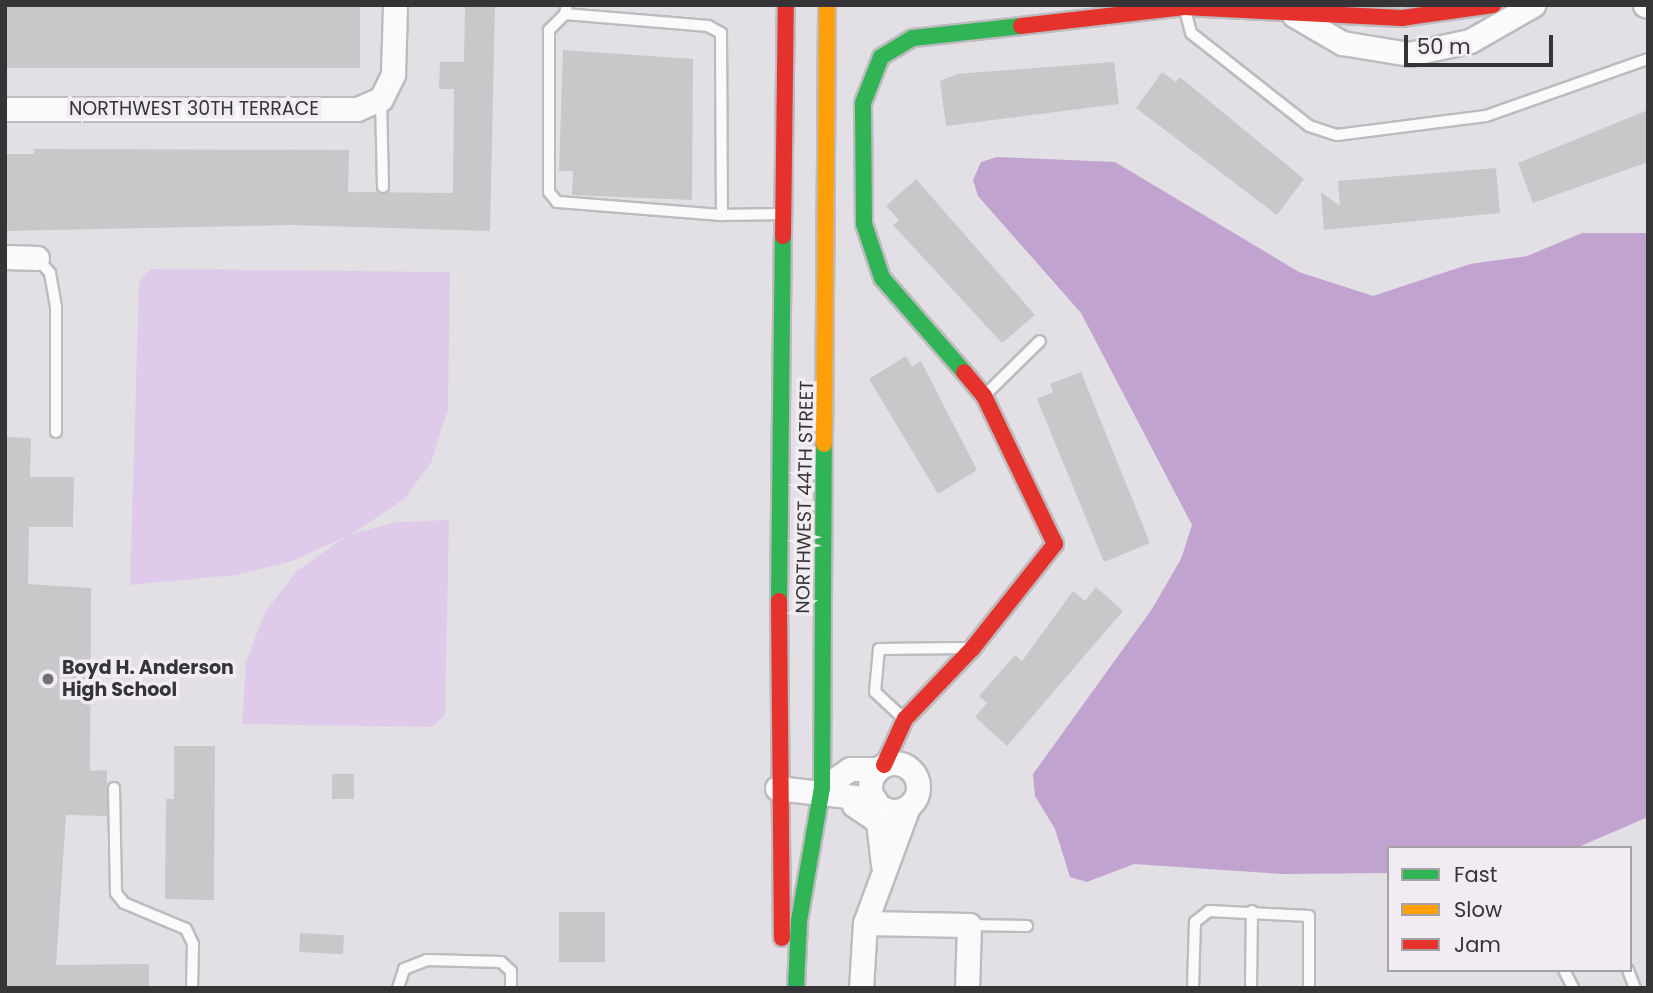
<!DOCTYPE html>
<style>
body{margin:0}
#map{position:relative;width:1653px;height:993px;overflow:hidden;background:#e2e0e4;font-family:Poppins,sans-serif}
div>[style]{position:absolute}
.green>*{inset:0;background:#dfcaea}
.water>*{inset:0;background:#c0a4cf}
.building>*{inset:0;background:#c8c7c9;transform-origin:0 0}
.roads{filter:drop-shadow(2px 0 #bdbbbe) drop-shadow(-2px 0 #bdbbbe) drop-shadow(0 2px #bdbbbe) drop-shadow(0 -2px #bdbbbe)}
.lane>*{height:10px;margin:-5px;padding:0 5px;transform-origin:5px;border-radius:5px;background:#fbfafb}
.street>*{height:23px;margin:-11.5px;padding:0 11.5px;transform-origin:11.5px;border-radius:11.5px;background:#fbfafb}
.street>.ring{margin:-11.5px;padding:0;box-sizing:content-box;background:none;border:23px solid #fbfafb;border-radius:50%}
.fast>*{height:16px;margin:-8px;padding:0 8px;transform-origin:8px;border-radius:8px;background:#30b455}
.slow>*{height:16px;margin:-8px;padding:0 8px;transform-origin:8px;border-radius:8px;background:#ff9f0a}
.jam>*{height:16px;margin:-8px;padding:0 8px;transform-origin:8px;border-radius:8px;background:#e5322d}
.dots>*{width:19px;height:19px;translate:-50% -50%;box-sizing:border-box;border:4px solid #f0ecf2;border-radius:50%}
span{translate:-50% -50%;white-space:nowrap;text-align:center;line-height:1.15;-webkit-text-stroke:7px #f0ecf2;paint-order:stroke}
.street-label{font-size:19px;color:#353436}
.poi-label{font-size:19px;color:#353436;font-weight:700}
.left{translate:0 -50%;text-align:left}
.frame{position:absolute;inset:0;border:7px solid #353436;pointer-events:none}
.legend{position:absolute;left:1387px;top:846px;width:245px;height:126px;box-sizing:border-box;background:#f0ecf2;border:2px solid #a5a2a7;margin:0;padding:9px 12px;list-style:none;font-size:21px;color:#353436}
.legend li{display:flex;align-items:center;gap:14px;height:35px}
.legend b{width:35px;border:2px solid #a5a2a7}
.scale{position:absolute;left:1404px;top:35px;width:149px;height:32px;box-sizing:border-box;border:4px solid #353436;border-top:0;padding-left:9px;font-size:21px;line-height:24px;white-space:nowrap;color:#353436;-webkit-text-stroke:5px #f0ecf2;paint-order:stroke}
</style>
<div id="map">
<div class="green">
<div style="clip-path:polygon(151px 269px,450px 272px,448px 409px,431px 463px,404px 499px,352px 534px,397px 522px,449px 520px,445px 715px,432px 727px,242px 724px,246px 662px,265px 612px,297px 571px,345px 537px,293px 561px,236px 575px,130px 585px,139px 281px)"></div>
</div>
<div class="water">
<div style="clip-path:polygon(997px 157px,1115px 162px,1299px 272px,1373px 296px,1470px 264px,1527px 256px,1582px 233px,1648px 233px,1648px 817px,1576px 848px,1389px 848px,1389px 873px,1282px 874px,1134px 864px,1087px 882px,1070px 877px,1055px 829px,1035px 796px,1033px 774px,1152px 609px,1181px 559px,1192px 525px,1081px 313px,978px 196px,973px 180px,981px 162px)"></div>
</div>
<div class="building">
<div style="left:5px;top:5px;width:355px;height:63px"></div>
<div style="clip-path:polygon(465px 5px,495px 5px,490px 231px,292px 225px,5px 231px,5px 154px,34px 154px,34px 149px,349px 150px,348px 192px,453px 193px,454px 89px,439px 89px,440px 62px,464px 62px)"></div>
<div style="clip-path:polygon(563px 50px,693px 59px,692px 200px,572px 195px,573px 171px,559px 171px)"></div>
<div style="clip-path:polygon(1114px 62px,1119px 104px,946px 126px,940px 81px,957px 74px)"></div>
<div style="clip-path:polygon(1162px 72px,1176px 82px,1180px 77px,1304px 179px,1277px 215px,1136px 108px)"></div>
<div style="clip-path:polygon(1648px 110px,1648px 162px,1533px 203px,1518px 163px)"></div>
<div style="clip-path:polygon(1496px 168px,1500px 213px,1324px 230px,1321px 192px,1340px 206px,1338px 181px)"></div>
<div style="clip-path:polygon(916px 179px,1035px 315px,1002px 343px,893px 225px,899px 220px,886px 206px)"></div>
<div style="clip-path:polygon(906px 356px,912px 367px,921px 361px,977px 470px,938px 494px,869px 379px)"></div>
<div style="clip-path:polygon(1081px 372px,1150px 543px,1104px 562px,1037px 399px,1053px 392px,1050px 384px)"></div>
<div style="clip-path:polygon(5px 437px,31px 438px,30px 477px,74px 477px,73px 527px,29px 527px,28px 584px,91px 588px,90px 771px,107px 770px,107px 816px,66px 815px,56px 965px,149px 964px,149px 988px,5px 988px)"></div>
<div style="clip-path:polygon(1096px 587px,1123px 611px,1007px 746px,975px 717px,987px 703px,979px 696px,1015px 655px,1022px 661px,1073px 591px,1085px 601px)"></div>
<div style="clip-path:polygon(174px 746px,215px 746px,214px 900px,165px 899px,166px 799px,174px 799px)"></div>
<div style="left:332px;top:774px;width:22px;height:25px"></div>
<div style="left:559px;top:912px;width:46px;height:50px"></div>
<div style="left:300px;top:933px;width:44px;height:19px;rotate:3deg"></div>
</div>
<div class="roads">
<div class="lane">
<div style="left:567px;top:5px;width:9px;rotate:103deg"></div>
<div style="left:565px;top:14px;width:144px;rotate:4.8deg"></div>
<div style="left:708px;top:26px;width:15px;rotate:28deg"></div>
<div style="left:721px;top:33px;width:182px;rotate:89.7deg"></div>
<div style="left:722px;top:215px;width:58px;rotate:-1deg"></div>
<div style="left:1185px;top:10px;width:24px;rotate:75deg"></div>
<div style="left:1191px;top:33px;width:150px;rotate:38.2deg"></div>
<div style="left:1309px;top:126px;width:29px;rotate:18deg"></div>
<div style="left:1337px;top:135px;width:150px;rotate:-7.3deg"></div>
<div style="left:1486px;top:116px;width:172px;rotate:-19.4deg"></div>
<div style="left:565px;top:14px;width:23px;rotate:135deg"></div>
<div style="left:549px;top:30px;width:162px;rotate:90deg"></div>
<div style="left:549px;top:192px;width:13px;rotate:51deg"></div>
<div style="left:557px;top:202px;width:166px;rotate:4.5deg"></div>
<div style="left:381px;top:99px;width:88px;rotate:88.7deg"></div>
<div style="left:37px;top:258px;width:20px;rotate:49deg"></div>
<div style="left:50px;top:273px;width:35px;rotate:80deg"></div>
<div style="left:56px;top:307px;width:125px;rotate:90deg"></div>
<div style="left:987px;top:393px;width:74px;rotate:-44.5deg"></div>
<div style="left:903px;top:718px;width:38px;rotate:-137deg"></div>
<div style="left:875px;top:692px;width:43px;rotate:-84.7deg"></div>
<div style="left:879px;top:649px;width:84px;rotate:-0.7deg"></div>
<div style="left:114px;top:788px;width:105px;rotate:88.9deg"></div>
<div style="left:116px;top:893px;width:13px;rotate:51deg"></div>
<div style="left:124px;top:903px;width:67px;rotate:22.8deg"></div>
<div style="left:186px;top:929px;width:17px;rotate:65deg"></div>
<div style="left:193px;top:944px;width:44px;rotate:91.3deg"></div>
<div style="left:969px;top:925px;width:58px;rotate:1deg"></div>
<div style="left:1564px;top:970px;width:20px;rotate:63deg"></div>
<div style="left:1628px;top:970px;width:19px;rotate:69deg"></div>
<div style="left:398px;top:988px;width:20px;rotate:-72deg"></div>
<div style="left:404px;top:969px;width:25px;rotate:-21deg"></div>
<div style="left:427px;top:960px;width:74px;rotate:1.5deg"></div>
<div style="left:501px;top:962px;width:13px;rotate:42deg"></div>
<div style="left:511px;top:971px;width:17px;rotate:90deg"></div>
<div style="left:1193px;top:988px;width:66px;rotate:-88.3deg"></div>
<div style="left:1195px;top:922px;width:18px;rotate:-38deg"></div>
<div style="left:1209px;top:911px;width:100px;rotate:2.9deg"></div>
<div style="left:1309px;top:916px;width:72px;rotate:90deg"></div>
<div style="left:1251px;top:988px;width:77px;rotate:-89.3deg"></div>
</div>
<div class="street">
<div style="left:1645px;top:5px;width:3px;rotate:18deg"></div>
<div style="left:1294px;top:15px;width:56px;rotate:30.3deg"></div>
<div style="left:1342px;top:43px;width:68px;rotate:9.3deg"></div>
<div style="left:1409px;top:54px;width:62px;rotate:-12deg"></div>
<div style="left:1470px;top:41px;width:73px;rotate:-29.7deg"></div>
<div style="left:5px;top:109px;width:352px"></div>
<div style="left:357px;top:109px;width:26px;rotate:-23deg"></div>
<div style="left:381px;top:99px;width:28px;rotate:-64deg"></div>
<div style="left:393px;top:74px;width:69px;rotate:-88.3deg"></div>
<div style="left:5px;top:257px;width:32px;rotate:2deg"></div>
<div class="ring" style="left:870px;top:763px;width:25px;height:25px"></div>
<div style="left:777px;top:788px;width:98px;rotate:6.5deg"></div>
<div style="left:822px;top:788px;width:34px;rotate:-34deg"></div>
<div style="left:850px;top:769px;width:28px"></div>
<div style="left:854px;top:805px;width:29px;rotate:34deg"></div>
<div style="left:878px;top:821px;width:44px;rotate:83.5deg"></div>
<div style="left:865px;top:923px;width:104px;rotate:1.1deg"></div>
<div style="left:969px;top:925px;width:63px;rotate:91.8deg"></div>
<div style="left:861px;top:988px;width:65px;rotate:-86.5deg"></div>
<div style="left:865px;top:923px;width:124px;rotate:-69.7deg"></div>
</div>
<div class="fast">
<div style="left:964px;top:372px;width:125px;rotate:-131.1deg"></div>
<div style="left:882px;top:278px;width:57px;rotate:-108.4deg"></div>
<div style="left:864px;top:224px;width:121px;rotate:-90.5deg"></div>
<div style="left:863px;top:103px;width:49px;rotate:-68.6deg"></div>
<div style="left:881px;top:57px;width:37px;rotate:-31deg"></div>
<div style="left:913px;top:38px;width:109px;rotate:-6.3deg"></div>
<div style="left:779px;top:601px;width:365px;rotate:-89.4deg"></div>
<div style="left:796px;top:988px;width:67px;rotate:-87.4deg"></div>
<div style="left:799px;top:921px;width:135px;rotate:-80.2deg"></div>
<div style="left:822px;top:788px;width:344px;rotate:-89.7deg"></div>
</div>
<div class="slow">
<div style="left:824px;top:444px;width:439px;rotate:-89.6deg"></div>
</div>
<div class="jam">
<div style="left:1021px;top:26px;width:164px;rotate:-6.6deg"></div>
<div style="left:1184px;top:7px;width:218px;rotate:2.9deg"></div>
<div style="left:1402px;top:18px;width:92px;rotate:-8.1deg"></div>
<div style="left:783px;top:236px;width:231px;rotate:-89.3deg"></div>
<div style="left:779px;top:601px;width:337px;rotate:89.5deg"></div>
<div style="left:884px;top:765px;width:51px;rotate:-65.5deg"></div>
<div style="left:905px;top:719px;width:97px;rotate:-46.3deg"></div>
<div style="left:972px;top:649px;width:134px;rotate:-51.7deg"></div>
<div style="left:1055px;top:544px;width:164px;rotate:-115.6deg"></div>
<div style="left:984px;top:396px;width:31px;rotate:-130deg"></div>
</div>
</div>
<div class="dots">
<div style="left:48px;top:679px;background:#727073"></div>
</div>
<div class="street-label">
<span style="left:194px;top:109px">NORTHWEST 30TH TERRACE</span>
<span style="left:805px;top:497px;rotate:-89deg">NORTHWEST 44TH STREET</span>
</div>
<div class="poi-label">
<span class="left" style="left:62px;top:679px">Boyd H. Anderson<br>High School</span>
</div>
<div class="frame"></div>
<ul class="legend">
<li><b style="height:9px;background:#30b455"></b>Fast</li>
<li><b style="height:9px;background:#ff9f0a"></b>Slow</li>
<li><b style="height:9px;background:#e5322d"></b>Jam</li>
</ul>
<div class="scale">50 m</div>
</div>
